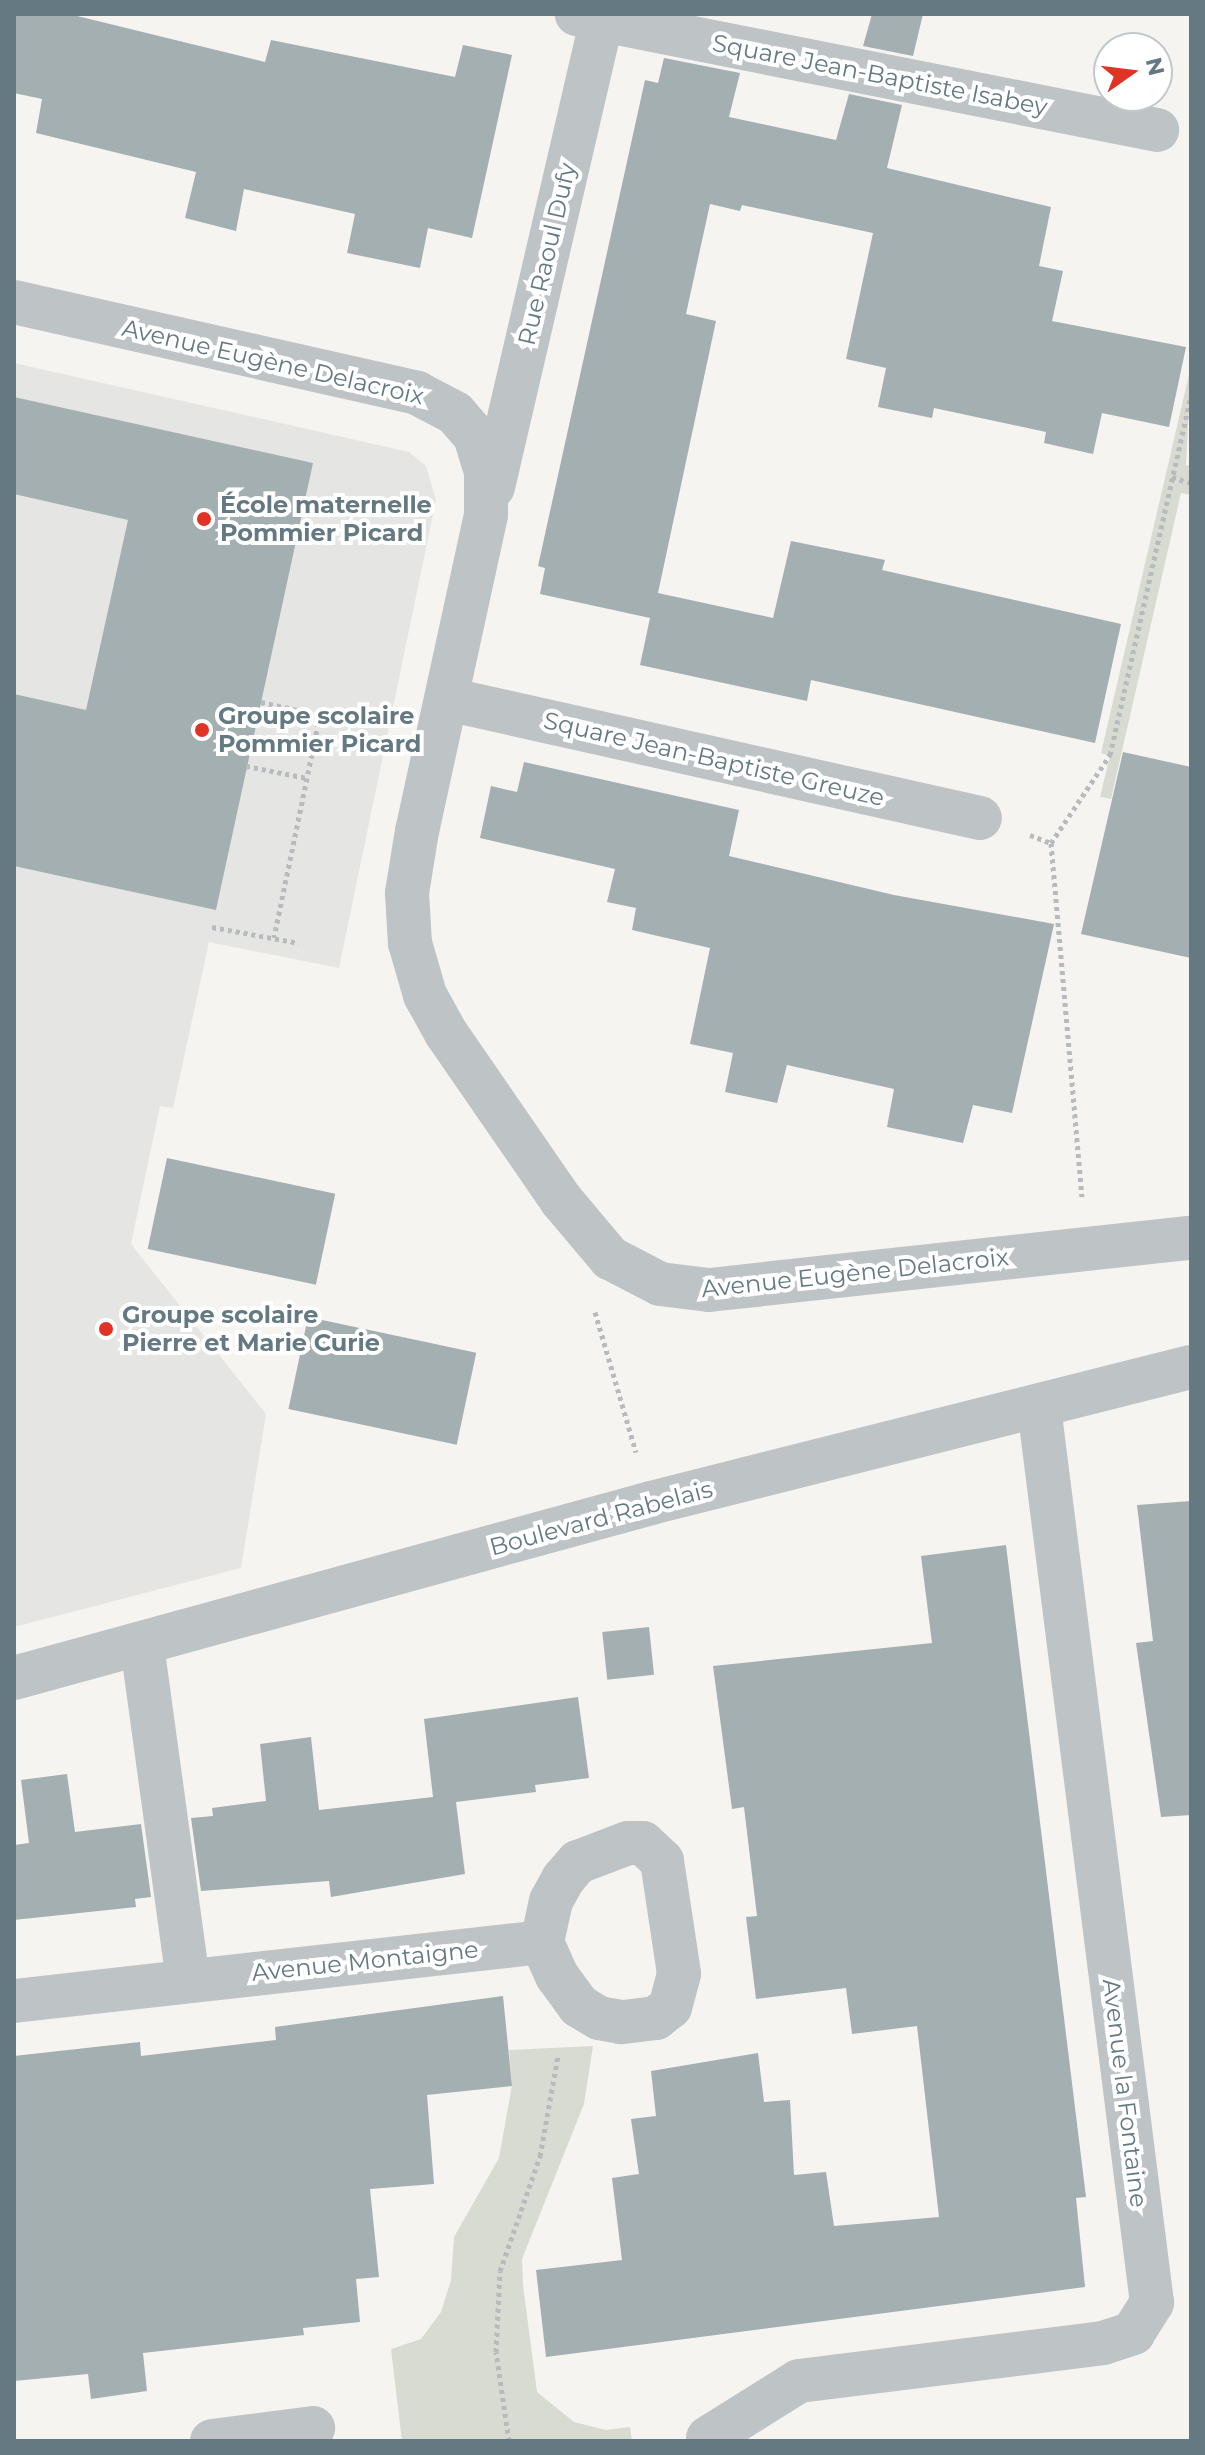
<!DOCTYPE html>
<meta charset="utf-8">
<style>
body{margin:0}
#map{position:relative;width:1205px;height:2455px;overflow:hidden;background:#f5f4f1;font-family:Montserrat,sans-serif}
div>[style]{position:absolute}
.built>*{inset:0;background:#e5e6e4}
.green>*{inset:0;background:#d7dbd2}
.building>*{inset:0;background:#a4afb2;transform-origin:0 0}
.path>*{height:5px;margin-top:-2.5px;transform-origin:0;background:repeating-linear-gradient(90deg,#b8bbbd 0 4px,transparent 0 8px)}
.minor>*{height:44px;margin:-22px;padding:0 22px;transform-origin:22px;border-radius:22px;background:#bec3c5}
.dots>*{width:22px;height:22px;translate:-50% -50%;box-sizing:border-box;border:4px solid #fff;border-radius:50%}
span{translate:-50% -50%;white-space:nowrap;text-align:center;line-height:1.15;-webkit-text-stroke:8px #fff;paint-order:stroke}
.street-label{font-size:24px;color:#647981}
.poi-label{font-size:24px;color:#647981;font-weight:700}
.left{translate:0 -50%;text-align:left}
.frame{position:absolute;inset:0;border:16px solid #647981;pointer-events:none}
.north{position:absolute;left:1093px;top:32px;width:80px;height:80px;box-sizing:border-box;background:#fff;border:2px solid #c1c9cd;border-radius:50%;rotate:76deg;font-size:22px;font-weight:700;line-height:32px;text-align:center;color:#647981}
.north::after{content:'';display:block;margin:auto;width:28px;height:36px;background:#e03325;clip-path:polygon(50% 0,100% 100%,50% 72%,0 100%)}
</style>
<div id="map">
<div class="built">
<div style="clip-path:polygon(14px 363px,409px 452px,426px 466px,436px 500px,339px 968px,209px 942px,173px 1108px,160px 1106px,131px 1244px,266px 1414px,241px 1568px,14px 1627px)"></div>
</div>
<div class="green">
<div style="clip-path:polygon(1191px 366px,1186px 465px,1191px 466px,1191px 495px,1181px 493px,1111px 799px,1100px 797px,1110px 756px,1101px 753px)"></div>
<div style="clip-path:polygon(593px 2046px,584px 2104px,522px 2259px,523px 2285px,537px 2392px,574px 2422px,606px 2430px,630px 2427px,632px 2441px,402px 2441px,391px 2349px,421px 2339px,441px 2312px,451px 2280px,454px 2237px,499px 2158px,512px 2085px,509px 2050px)"></div>
</div>
<div class="building">
<div style="clip-path:polygon(14px 14px,69px 14px,265px 62px,271px 40px,455px 77px,463px 45px,512px 55px,472px 238px,428px 228px,420px 268px,347px 253px,355px 214px,244px 189px,236px 231px,185px 218px,196px 172px,36px 133px,42px 99px,14px 93px)"></div>
<div style="clip-path:polygon(872px 14px,923px 14px,913px 56px,863px 46px)"></div>
<div style="clip-path:polygon(664px 58px,740px 73px,729px 117px,836px 140px,849px 94px,902px 105px,887px 168px,1051px 207px,1039px 266px,1063px 271px,1052px 321px,1186px 347px,1169px 427px,1102px 413px,1093px 454px,1044px 443px,1046px 432px,934px 408px,932px 418px,878px 407px,886px 368px,846px 359px,873px 233px,742px 205px,740px 211px,710px 204px,686px 314px,716px 321px,658px 593px,773px 618px,791px 541px,885px 560px,882px 570px,1121px 624px,1095px 743px,811px 680px,807px 701px,640px 665px,650px 618px,540px 594px,545px 568px,538px 566px,645px 80px,658px 83px)"></div>
<div style="clip-path:polygon(14px 397px,313px 463px,216px 910px,14px 866px,14px 694px,86px 710px,128px 520px,14px 494px)"></div>
<div style="clip-path:polygon(1123px 752px,1191px 767px,1191px 958px,1081px 934px)"></div>
<div style="clip-path:polygon(524px 762px,739px 810px,729px 856px,894px 895px,1054px 924px,1012px 1113px,973px 1105px,963px 1143px,887px 1127px,894px 1089px,787px 1065px,777px 1103px,725px 1092px,733px 1053px,690px 1044px,710px 948px,632px 930px,636px 908px,607px 902px,615px 869px,480px 838px,491px 786px,517px 792px)"></div>
<div style="left:167px;top:1158px;width:172px;height:93px;rotate:12deg"></div>
<div style="left:308px;top:1317px;width:172px;height:94px;rotate:12deg"></div>
<div style="clip-path:polygon(1191px 1501px,1191px 1815px,1161px 1817px,1136px 1643px,1153px 1641px,1137px 1505px)"></div>
<div style="clip-path:polygon(1006px 1545px,1086px 2197px,1076px 2198px,1085px 2287px,546px 2357px,536px 2270px,622px 2260px,612px 2178px,639px 2174px,631px 2119px,656px 2116px,651px 2071px,758px 2053px,764px 2102px,790px 2100px,794px 2175px,826px 2172px,834px 2226px,939px 2217px,917px 2026px,852px 2034px,846px 1988px,756px 1999px,746px 1917px,757px 1916px,744px 1807px,732px 1809px,713px 1666px,932px 1643px,921px 1556px)"></div>
<div style="left:649px;top:1627px;width:48px;height:47px;rotate:84deg"></div>
<div style="clip-path:polygon(578px 1697px,589px 1778px,535px 1785px,536px 1792px,456px 1802px,465px 1874px,331px 1897px,329px 1881px,201px 1891px,191px 1818px,213px 1816px,212px 1808px,266px 1801px,260px 1744px,311px 1737px,319px 1810px,433px 1797px,424px 1719px)"></div>
<div style="clip-path:polygon(67px 1774px,75px 1832px,141px 1824px,151px 1897px,135px 1899px,136px 1907px,14px 1920px,14px 1845px,29px 1843px,21px 1780px)"></div>
<div style="clip-path:polygon(503px 1996px,512px 2086px,427px 2095px,434px 2184px,370px 2189px,379px 2277px,356px 2279px,360px 2322px,303px 2328px,304px 2335px,143px 2353px,147px 2391px,91px 2399px,88px 2374px,14px 2381px,14px 2056px,140px 2042px,141px 2056px,276px 2040px,275px 2027px)"></div>
</div>
<div class="path">
<div style="left:1172px;top:477px;width:20px;rotate:18deg"></div>
<div style="left:261px;top:702px;width:60px;rotate:12.4deg"></div>
<div style="left:320px;top:715px;width:64px;rotate:101.7deg"></div>
<div style="left:246px;top:766px;width:62px;rotate:11.1deg"></div>
<div style="left:307px;top:778px;width:163px;rotate:101.7deg"></div>
<div style="left:1030px;top:835px;width:22px;rotate:21deg"></div>
<div style="left:1051px;top:843px;width:355px;rotate:85deg"></div>
<div style="left:1051px;top:843px;width:106px;rotate:-56.2deg"></div>
<div style="left:1110px;top:755px;width:369px;rotate:-77.3deg"></div>
<div style="left:212px;top:927px;width:88px;rotate:10.4deg"></div>
<div style="left:595px;top:1312px;width:146px;rotate:73.7deg"></div>
<div style="left:509px;top:2441px;width:90px;rotate:-98.3deg"></div>
<div style="left:496px;top:2352px;width:81px;rotate:-87.2deg"></div>
<div style="left:500px;top:2271px;width:122px;rotate:-70.8deg"></div>
<div style="left:540px;top:2156px;width:102px;rotate:-79.8deg"></div>
</div>
<div class="minor">
<div style="left:602px;top:20px;width:566px;rotate:11.21deg"></div>
<div style="left:14px;top:302px;width:413px;rotate:12.7deg"></div>
<div style="left:417px;top:393px;width:43px;rotate:27.8deg"></div>
<div style="left:455px;top:413px;width:30px;rotate:49deg"></div>
<div style="left:475px;top:436px;width:37px;rotate:73deg"></div>
<div style="left:486px;top:471px;width:44px;rotate:90deg"></div>
<div style="left:486px;top:515px;width:323px;rotate:102.3deg"></div>
<div style="left:417px;top:831px;width:63px;rotate:99.2deg"></div>
<div style="left:407px;top:893px;width:50px;rotate:86.6deg"></div>
<div style="left:410px;top:943px;width:54px;rotate:73.9deg"></div>
<div style="left:425px;top:995px;width:43px;rotate:61.1deg"></div>
<div style="left:446px;top:1033px;width:204px;rotate:55.4deg"></div>
<div style="left:562px;top:1201px;width:75px;rotate:49.9deg"></div>
<div style="left:610px;top:1258px;width:56px;rotate:27.5deg"></div>
<div style="left:660px;top:1284px;width:49px;rotate:7deg"></div>
<div style="left:709px;top:1290px;width:485px;rotate:-6.2deg"></div>
<div style="left:493px;top:487px;width:480px;rotate:-76.9deg"></div>
<div style="left:602px;top:20px;width:26px;rotate:-167deg"></div>
<div style="left:447px;top:699px;width:546px;rotate:12.59deg"></div>
<div style="left:142px;top:1645px;width:337px;rotate:82.2deg"></div>
<div style="left:14px;top:1678px;width:661px;rotate:-15.36deg"></div>
<div style="left:651px;top:1503px;width:557px;rotate:-14.14deg"></div>
<div style="left:628px;top:1843px;width:15px"></div>
<div style="left:643px;top:1843px;width:26px;rotate:43deg"></div>
<div style="left:662px;top:1861px;width:114px;rotate:81.4deg"></div>
<div style="left:679px;top:1974px;width:34px;rotate:105deg"></div>
<div style="left:670px;top:2007px;width:18px;rotate:142deg"></div>
<div style="left:656px;top:2018px;width:35px;rotate:173deg"></div>
<div style="left:621px;top:2022px;width:22px;rotate:-170deg"></div>
<div style="left:599px;top:2018px;width:23px;rotate:-149deg"></div>
<div style="left:579px;top:2006px;width:37px;rotate:-126deg"></div>
<div style="left:557px;top:1976px;width:37px;rotate:-114deg"></div>
<div style="left:542px;top:1942px;width:42px;rotate:-77.6deg"></div>
<div style="left:551px;top:1901px;width:25px;rotate:-61deg"></div>
<div style="left:563px;top:1879px;width:23px;rotate:-49deg"></div>
<div style="left:578px;top:1862px;width:53px;rotate:-20.8deg"></div>
<div style="left:14px;top:2001px;width:531px;rotate:-6.38deg"></div>
<div style="left:708px;top:2438px;width:107px;rotate:-32.1deg"></div>
<div style="left:799px;top:2381px;width:306px;rotate:-7.1deg"></div>
<div style="left:1103px;top:2343px;width:32px;rotate:-18deg"></div>
<div style="left:1133px;top:2333px;width:36px;rotate:-58deg"></div>
<div style="left:1152px;top:2303px;width:903px;rotate:-97.19deg"></div>
<div style="left:212px;top:2441px;width:102px;rotate:-7.3deg"></div>
</div>
<div class="dots">
<div style="left:204px;top:519px;background:#e03325"></div>
<div style="left:202px;top:730px;background:#e03325"></div>
<div style="left:106px;top:1329px;background:#e03325"></div>
</div>
<div class="street-label">
<span style="left:880px;top:75px;rotate:11deg">Square Jean-Baptiste Isabey</span>
<span style="left:547px;top:254px;rotate:-77deg">Rue Raoul Dufy</span>
<span style="left:273px;top:362px;rotate:13deg">Avenue Eugène Delacroix</span>
<span style="left:714px;top:759px;rotate:13deg">Square Jean-Baptiste Greuze</span>
<span style="left:855px;top:1273px;rotate:-6deg">Avenue Eugène Delacroix</span>
<span style="left:601px;top:1518px;rotate:-15deg">Boulevard Rabelais</span>
<span style="left:365px;top:1961px;rotate:-6deg">Avenue Montaigne</span>
<span style="left:1125px;top:2093px;rotate:83deg">Avenue la Fontaine</span>
</div>
<div class="poi-label">
<span class="left" style="left:220px;top:519px">École maternelle<br>Pommier Picard</span>
<span class="left" style="left:218px;top:730px">Groupe scolaire<br>Pommier Picard</span>
<span class="left" style="left:122px;top:1329px">Groupe scolaire<br>Pierre et Marie Curie</span>
</div>
<div class="frame"></div>
<div class="north">N</div>
</div>
